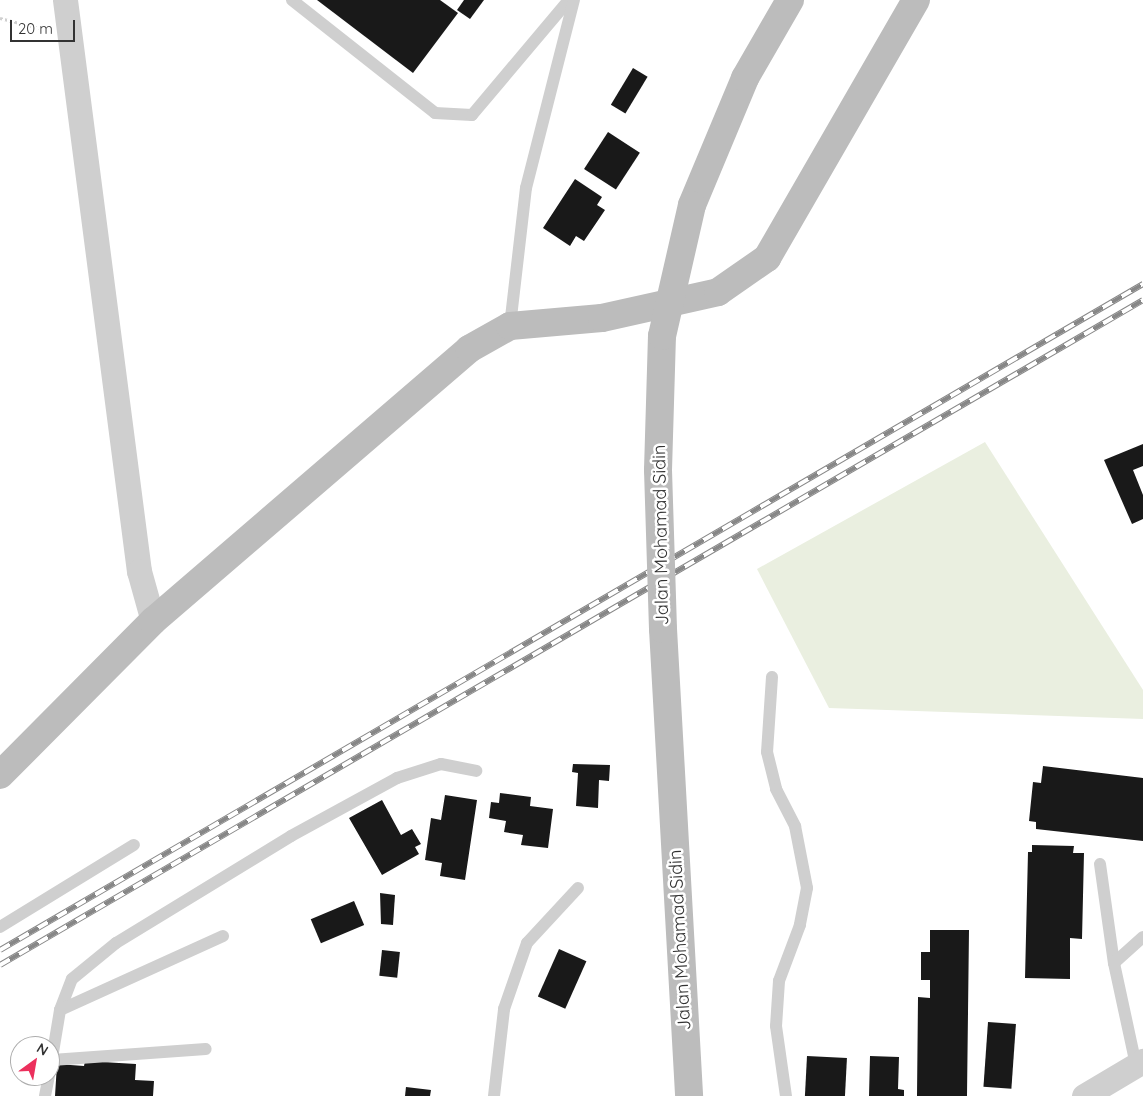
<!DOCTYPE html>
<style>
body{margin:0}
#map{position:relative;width:1143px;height:1096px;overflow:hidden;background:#fff;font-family:Quicksand,sans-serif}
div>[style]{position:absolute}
.green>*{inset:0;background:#eaefe0}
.building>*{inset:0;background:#191919;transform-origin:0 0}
.path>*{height:3px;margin-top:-1.5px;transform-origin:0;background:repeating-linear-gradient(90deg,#cfcfcf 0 2.5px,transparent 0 5px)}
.lane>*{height:12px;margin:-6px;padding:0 6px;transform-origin:6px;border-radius:6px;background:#cfcfcf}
.street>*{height:25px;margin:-12.5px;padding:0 12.5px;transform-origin:12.5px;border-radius:12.5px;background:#cfcfcf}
.secondary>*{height:28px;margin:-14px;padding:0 14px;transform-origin:14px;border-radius:14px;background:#bcbcbc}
.rail>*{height:5.5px;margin-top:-2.75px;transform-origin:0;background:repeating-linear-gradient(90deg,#fff 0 11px,#878787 0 22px);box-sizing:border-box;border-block:1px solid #878787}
.secondary-bridge>*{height:28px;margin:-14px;padding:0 14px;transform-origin:14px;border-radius:14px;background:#bcbcbc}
span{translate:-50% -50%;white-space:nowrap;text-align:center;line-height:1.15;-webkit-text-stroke:5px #fff;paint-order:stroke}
.street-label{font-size:18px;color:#323232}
.north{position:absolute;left:10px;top:1036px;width:50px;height:50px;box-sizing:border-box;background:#fff;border:1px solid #adadad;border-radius:50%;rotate:32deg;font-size:14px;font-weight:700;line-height:20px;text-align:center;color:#323232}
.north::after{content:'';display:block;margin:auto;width:18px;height:22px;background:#ec305d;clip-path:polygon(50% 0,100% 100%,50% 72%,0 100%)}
.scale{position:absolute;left:10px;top:20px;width:65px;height:22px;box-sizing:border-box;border:2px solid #323232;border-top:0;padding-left:6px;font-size:15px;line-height:18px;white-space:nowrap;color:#323232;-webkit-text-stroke:4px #fff;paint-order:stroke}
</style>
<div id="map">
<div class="green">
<div style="clip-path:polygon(985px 442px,1143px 690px,1143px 719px,829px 708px,757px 569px)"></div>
</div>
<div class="building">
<div style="clip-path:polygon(317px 0,440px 0,458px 13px,413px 73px)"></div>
<div style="clip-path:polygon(464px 0,484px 0,470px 19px,457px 10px)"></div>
<div style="left:633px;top:68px;width:17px;height:43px;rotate:31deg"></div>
<div style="left:608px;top:132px;width:38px;height:44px;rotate:33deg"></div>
<div style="clip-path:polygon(575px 179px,602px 197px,597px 205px,605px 210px,584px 241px,576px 236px,570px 246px,543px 228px)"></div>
<div style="clip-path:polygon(1143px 444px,1143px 466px,1133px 470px,1143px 495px,1143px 519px,1132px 524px,1104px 460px)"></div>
<div style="clip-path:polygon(573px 764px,610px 765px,609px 781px,599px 780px,598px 808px,576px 806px,578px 773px,572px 772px)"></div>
<div style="clip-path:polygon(1043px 766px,1143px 778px,1143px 841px,1036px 829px,1036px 822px,1029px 821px,1033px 782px,1041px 783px)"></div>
<div style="clip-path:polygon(500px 793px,531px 797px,530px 806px,553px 809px,548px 848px,521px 845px,523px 835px,504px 832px,506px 821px,489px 818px,491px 802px,499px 803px)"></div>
<div style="clip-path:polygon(445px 795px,477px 800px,465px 880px,440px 876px,442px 863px,425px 860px,431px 818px,441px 820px)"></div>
<div style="clip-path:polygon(382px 800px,401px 835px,412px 829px,421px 844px,415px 847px,419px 854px,382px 875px,349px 818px)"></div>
<div style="clip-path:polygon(1032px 845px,1074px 846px,1073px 853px,1084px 853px,1082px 939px,1070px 938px,1070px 979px,1025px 978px,1028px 852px,1032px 852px)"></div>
<div style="clip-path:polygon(380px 893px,395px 895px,393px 925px,381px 924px)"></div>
<div style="left:354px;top:901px;width:26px;height:47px;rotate:67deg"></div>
<div style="clip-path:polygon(930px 930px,969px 930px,967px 1096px,917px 1096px,918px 997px,930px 998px,930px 980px,921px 980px,921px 952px,930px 952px)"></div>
<div style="left:559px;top:949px;width:30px;height:52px;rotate:24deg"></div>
<div style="left:382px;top:950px;width:18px;height:26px;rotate:6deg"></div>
<div style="left:988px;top:1022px;width:28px;height:65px;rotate:4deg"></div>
<div style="left:807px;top:1056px;width:40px;height:40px;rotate:3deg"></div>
<div style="clip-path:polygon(870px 1056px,899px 1057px,898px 1089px,904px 1090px,904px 1096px,869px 1096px)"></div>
<div style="clip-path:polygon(85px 1061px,136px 1064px,135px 1080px,154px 1081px,153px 1096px,55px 1096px,57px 1064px,84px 1066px)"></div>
<div style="clip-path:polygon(406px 1087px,431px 1090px,430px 1096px,405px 1096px)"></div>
</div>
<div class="path">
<div style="left:0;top:18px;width:49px;rotate:14.3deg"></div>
</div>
<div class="lane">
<div style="left:292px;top:0;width:182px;rotate:38.3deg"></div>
<div style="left:435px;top:113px;width:37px;rotate:3deg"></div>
<div style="left:472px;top:115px;width:150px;rotate:-49.9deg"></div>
<div style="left:510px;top:326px;width:139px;rotate:-83.4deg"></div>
<div style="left:526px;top:188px;width:194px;rotate:-75.7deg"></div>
<div style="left:772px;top:677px;width:75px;rotate:93.8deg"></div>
<div style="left:767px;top:752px;width:38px;rotate:76deg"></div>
<div style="left:776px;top:789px;width:42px;rotate:62.8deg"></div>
<div style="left:795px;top:826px;width:63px;rotate:79deg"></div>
<div style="left:807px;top:888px;width:38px;rotate:101deg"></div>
<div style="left:800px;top:925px;width:60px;rotate:110.6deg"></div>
<div style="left:779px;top:981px;width:45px;rotate:93.8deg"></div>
<div style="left:776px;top:1026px;width:71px;rotate:81.9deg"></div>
<div style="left:1100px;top:864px;width:100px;rotate:82deg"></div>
<div style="left:0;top:927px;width:157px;rotate:-31.5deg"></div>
<div style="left:60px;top:1010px;width:33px;rotate:-69deg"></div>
<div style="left:72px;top:979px;width:57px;rotate:-39.3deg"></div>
<div style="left:116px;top:943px;width:205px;rotate:-31.4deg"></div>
<div style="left:291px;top:836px;width:121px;rotate:-28.7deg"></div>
<div style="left:397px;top:778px;width:46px;rotate:-17.7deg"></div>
<div style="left:441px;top:764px;width:36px;rotate:11deg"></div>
<div style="left:52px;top:1060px;width:154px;rotate:-4.1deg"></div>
<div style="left:1136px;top:1065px;width:104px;rotate:-102.2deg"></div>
<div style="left:1114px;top:963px;width:39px;rotate:-42deg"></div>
<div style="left:50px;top:1070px;width:61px;rotate:-80.5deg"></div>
<div style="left:60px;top:1010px;width:179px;rotate:-24.4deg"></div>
<div style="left:45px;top:1096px;width:20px;rotate:-79deg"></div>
<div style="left:494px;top:1096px;width:88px;rotate:-83.4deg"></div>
<div style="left:504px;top:1009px;width:70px;rotate:-70.8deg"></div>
<div style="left:527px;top:943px;width:75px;rotate:-47.2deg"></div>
</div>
<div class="street">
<div style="left:65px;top:0;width:576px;rotate:82.62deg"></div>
<div style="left:139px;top:571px;width:52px;rotate:74.4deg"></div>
<div style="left:1084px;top:1096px;width:69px;rotate:-30.7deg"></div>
</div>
<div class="secondary">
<div style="left:692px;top:205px;width:138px;rotate:-67.3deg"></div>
<div style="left:745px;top:78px;width:90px;rotate:-60deg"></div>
<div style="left:663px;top:629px;width:468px;rotate:86.8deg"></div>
<div style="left:0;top:775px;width:217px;rotate:-45.2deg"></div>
<div style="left:153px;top:621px;width:417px;rotate:-40.7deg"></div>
<div style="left:469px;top:349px;width:47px;rotate:-29.3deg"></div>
<div style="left:510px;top:326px;width:92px;rotate:-5deg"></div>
<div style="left:602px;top:318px;width:119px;rotate:-12.6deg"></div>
<div style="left:718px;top:292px;width:60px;rotate:-34.8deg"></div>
<div style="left:767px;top:258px;width:298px;rotate:-60deg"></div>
</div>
<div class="rail">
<div style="left:0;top:950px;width:1323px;rotate:-30.23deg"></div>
<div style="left:0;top:965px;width:1322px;rotate:-30.19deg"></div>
</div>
<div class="secondary-bridge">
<div style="left:663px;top:629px;width:159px;rotate:-91.8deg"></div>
<div style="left:658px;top:470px;width:134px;rotate:-88.3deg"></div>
<div style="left:662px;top:336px;width:134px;rotate:-77.1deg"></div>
</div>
<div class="street-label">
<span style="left:661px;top:535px;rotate:-91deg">Jalan Mohamad Sidin</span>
<span style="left:680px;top:940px;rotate:-93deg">Jalan Mohamad Sidin</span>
</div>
<div class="north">N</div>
<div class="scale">20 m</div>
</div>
